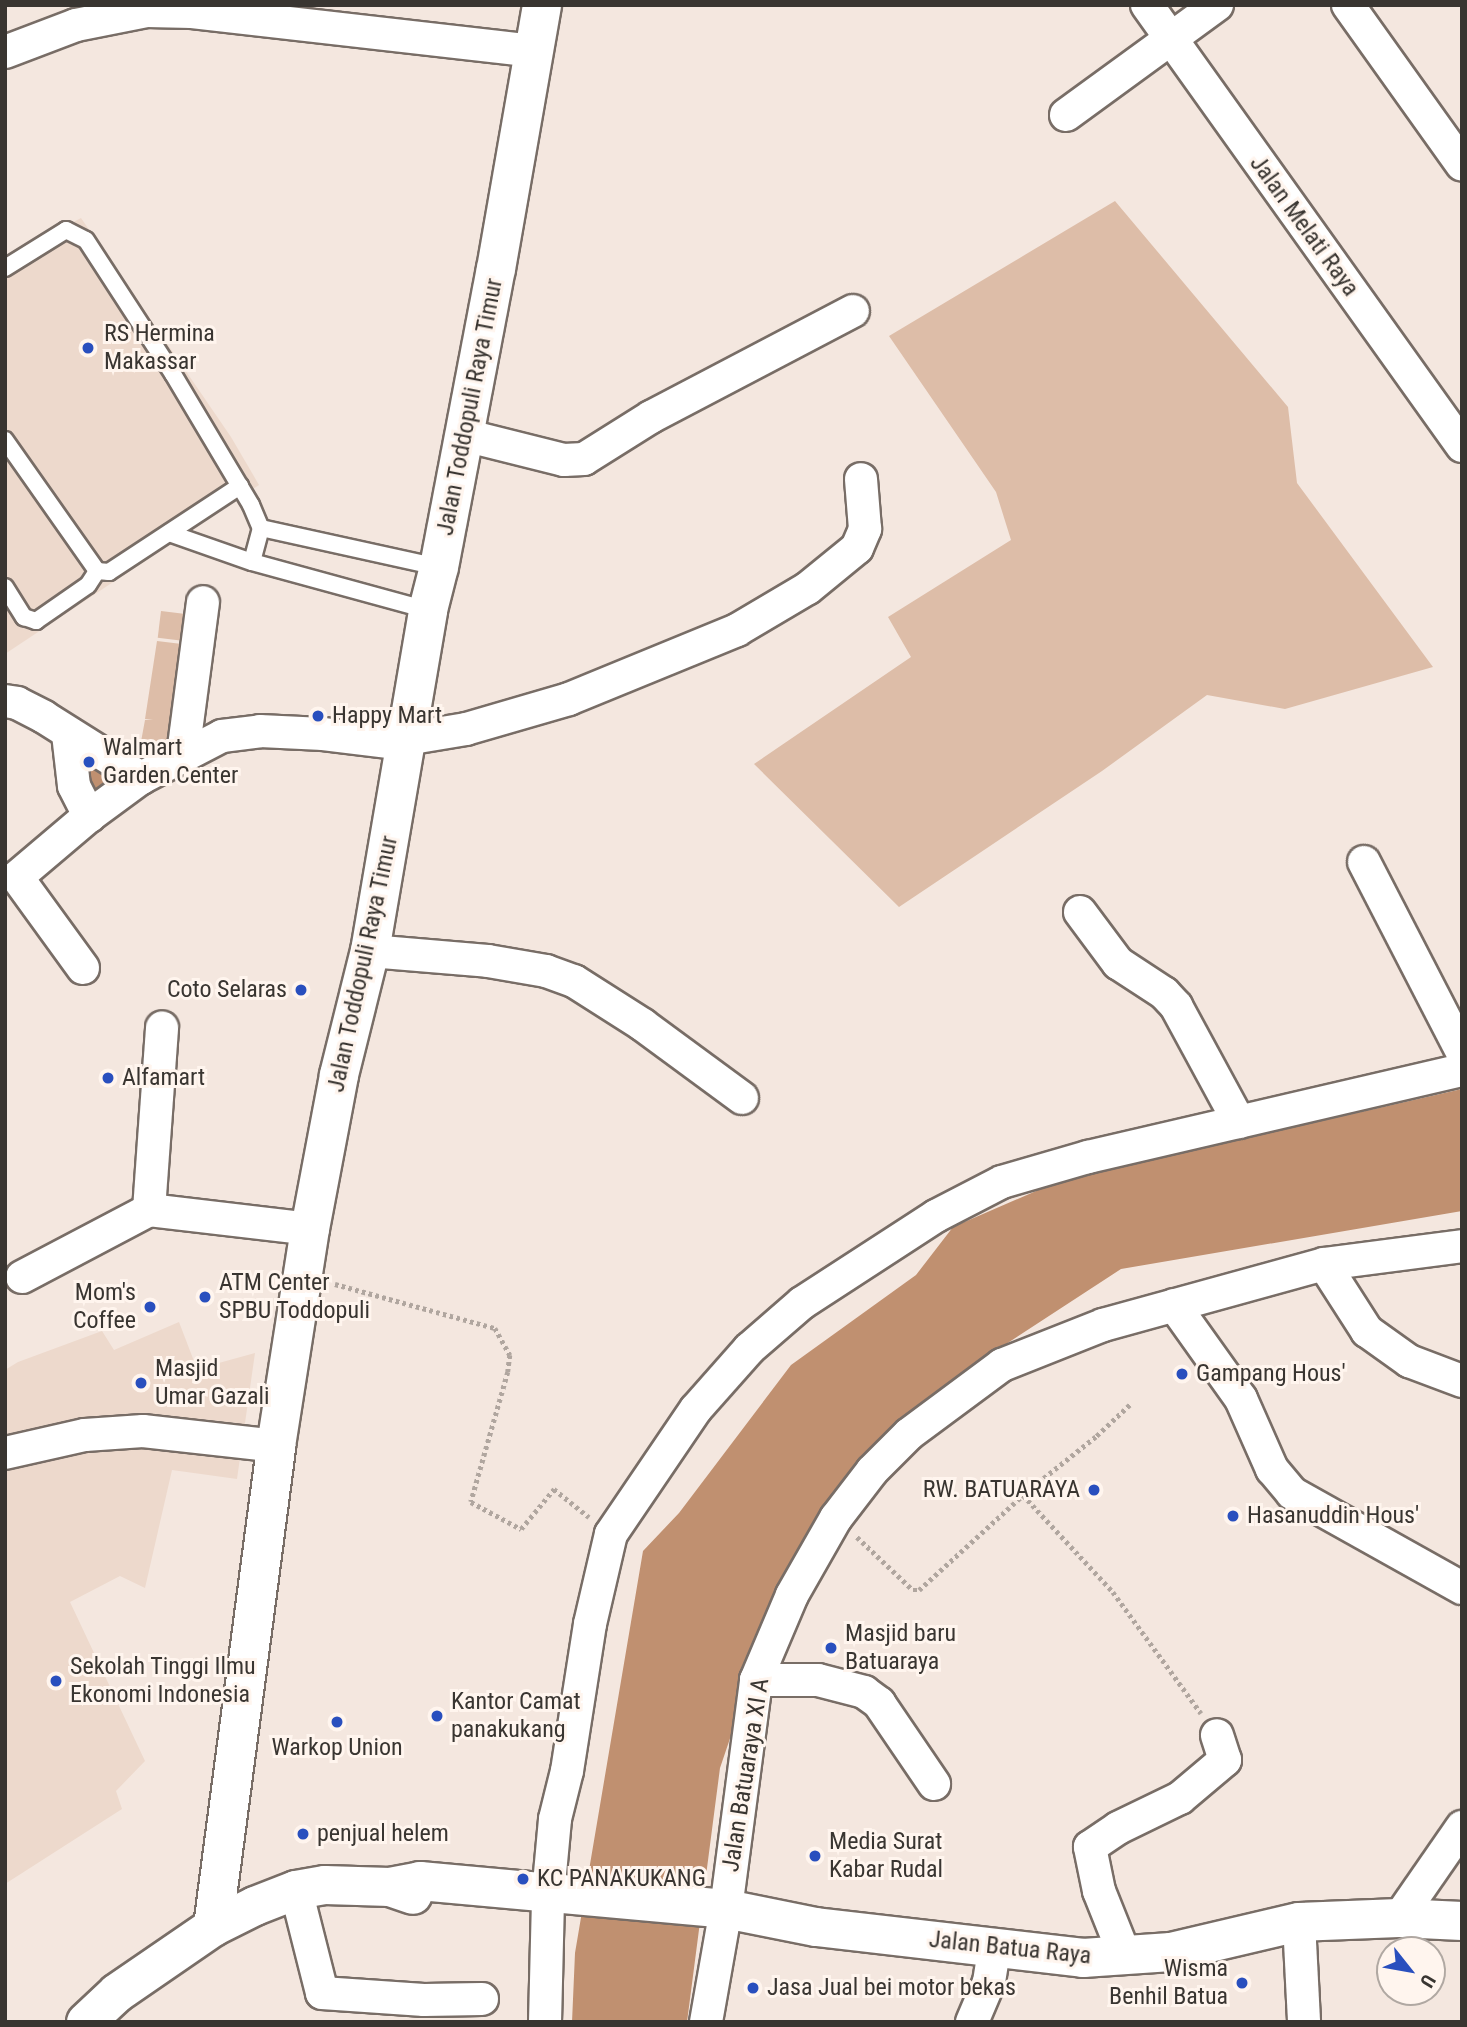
<!DOCTYPE html>
<style>
body{margin:0}
#map{position:relative;width:1467px;height:2027px;overflow:hidden;background:#f4e7df;font-family:"Roboto Condensed",sans-serif}
div>[style]{position:absolute}
.built>*{inset:0;background:#edd9cc}
.green>*{inset:0;background:#ddbda8;transform-origin:0 0}
.water>*{inset:0;background:#c09070}
.path>*{height:4.5px;margin-top:-2.25px;transform-origin:0;background:repeating-linear-gradient(90deg,#b0a69f 0 3.5px,transparent 0 7px)}
.roads{filter:drop-shadow(2px 0 #786d66) drop-shadow(-2px 0 #786d66) drop-shadow(0 2px #786d66) drop-shadow(0 -2px #786d66)}
.lane>*{height:16px;margin:-8px;padding:0 8px;transform-origin:8px;border-radius:8px;background:#fff}
.street>*{height:32px;margin:-16px;padding:0 16px;transform-origin:16px;border-radius:16px;background:#fff}
.secondary>*{height:38px;margin:-19px;padding:0 19px;transform-origin:19px;border-radius:19px;background:#fff}
.dots>*{width:19px;height:19px;translate:-50% -50%;box-sizing:border-box;border:4px solid #fff5ee;border-radius:50%}
span{translate:-50% -50%;white-space:nowrap;text-align:center;line-height:1.15;-webkit-text-stroke:6px #fff5ee;paint-order:stroke}
.street-label{font-size:24px;color:#393531}
.poi-label{font-size:24px;color:#393531}
.left{translate:0 -50%;text-align:left}
.right{translate:-100% -50%;text-align:right}
.frame{position:absolute;inset:0;border:7px solid #393531;pointer-events:none}
.north{position:absolute;left:1376px;top:1936px;width:70px;height:70px;box-sizing:border-box;background:#fff5ee;border:2px solid #b0a8a2;border-radius:50%;rotate:121deg;font-size:19px;font-weight:700;line-height:28px;text-align:center;color:#393531}
.north::after{content:'';display:block;margin:auto;width:24px;height:32px;background:#294fbe;clip-path:polygon(50% 0,100% 100%,50% 72%,0 100%)}
</style>
<div id="map">
<div class="built">
<div style="clip-path:polygon(81px 218px,231px 437px,259px 485px,5px 654px,5px 258px)"></div>
<div style="clip-path:polygon(179px 1322px,197px 1369px,255px 1353px,237px 1479px,172px 1470px,145px 1588px,120px 1576px,70px 1602px,145px 1761px,116px 1791px,122px 1809px,5px 1884px,5px 1370px,18px 1362px,102px 1331px,114px 1350px)"></div>
</div>
<div class="green">
<div style="clip-path:polygon(1115px 201px,1288px 407px,1297px 483px,1433px 667px,1285px 709px,1207px 695px,1102px 771px,899px 907px,754px 764px,911px 657px,888px 617px,1011px 540px,996px 492px,889px 336px)"></div>
<div style="left:161px;top:611px;width:33px;height:27px;rotate:7deg"></div>
<div style="clip-path:polygon(157px 641px,190px 645px,173px 752px,140px 747px,145px 720px,153px 720px,145px 719px)"></div>
</div>
<div class="water">
<div style="clip-path:polygon(75px 746px,130px 778px,91px 807px)"></div>
<div style="clip-path:polygon(1462px 1089px,1462px 1211px,1121px 1269px,983px 1359px,858px 1459px,776px 1603px,720px 1768px,687px 2022px,572px 2022px,575px 1953px,643px 1551px,679px 1513px,791px 1365px,916px 1275px,953px 1227px,1059px 1181px)"></div>
</div>
<div class="path">
<div style="left:335px;top:1284px;width:166px;rotate:15.4deg"></div>
<div style="left:495px;top:1328px;width:31px;rotate:61deg"></div>
<div style="left:510px;top:1355px;width:17px;rotate:97deg"></div>
<div style="left:508px;top:1372px;width:135px;rotate:105.9deg"></div>
<div style="left:471px;top:1502px;width:57px;rotate:28.4deg"></div>
<div style="left:521px;top:1529px;width:52px;rotate:-50.5deg"></div>
<div style="left:554px;top:1489px;width:45px;rotate:38.7deg"></div>
<div style="left:1130px;top:1405px;width:47px;rotate:136.7deg"></div>
<div style="left:1096px;top:1437px;width:93px;rotate:141.5deg"></div>
<div style="left:1023px;top:1495px;width:132px;rotate:47.1deg"></div>
<div style="left:1113px;top:1592px;width:150px;rotate:54deg"></div>
<div style="left:857px;top:1537px;width:77px;rotate:43.4deg"></div>
<div style="left:913px;top:1590px;width:6px"></div>
<div style="left:919px;top:1590px;width:141px;rotate:-42.4deg"></div>
</div>
<div class="roads">
<div class="lane">
<div style="left:5px;top:268px;width:72px;rotate:-31.9deg"></div>
<div style="left:66px;top:230px;width:22px;rotate:27deg"></div>
<div style="left:86px;top:240px;width:160px;rotate:57deg"></div>
<div style="left:173px;top:374px;width:152px;rotate:59.2deg"></div>
<div style="left:251px;top:505px;width:25px;rotate:67deg"></div>
<div style="left:261px;top:528px;width:35px;rotate:105deg"></div>
<div style="left:5px;top:440px;width:160px;rotate:54.9deg"></div>
<div style="left:97px;top:571px;width:12px;rotate:5deg"></div>
<div style="left:109px;top:572px;width:157px;rotate:-33.3deg"></div>
<div style="left:261px;top:528px;width:182px;rotate:12.4deg"></div>
<div style="left:169px;top:533px;width:88px;rotate:19.3deg"></div>
<div style="left:252px;top:562px;width:182px;rotate:15.3deg"></div>
<div style="left:5px;top:587px;width:36px;rotate:58deg"></div>
<div style="left:24px;top:617px;width:13px;rotate:18deg"></div>
<div style="left:36px;top:621px;width:63px;rotate:-34.7deg"></div>
<div style="left:88px;top:585px;width:17px;rotate:-57deg"></div>
</div>
<div class="street">
<div style="left:1147px;top:5px;width:542px;rotate:54.46deg"></div>
<div style="left:1348px;top:5px;width:196px;rotate:54.5deg"></div>
<div style="left:5px;top:52px;width:76px;rotate:-20.8deg"></div>
<div style="left:76px;top:25px;width:72px;rotate:-11.2deg"></div>
<div style="left:147px;top:11px;width:45px;rotate:1.3deg"></div>
<div style="left:192px;top:12px;width:343px;rotate:6.5deg"></div>
<div style="left:1066px;top:115px;width:187px;rotate:-36.1deg"></div>
<div style="left:464px;top:435px;width:103px;rotate:14deg"></div>
<div style="left:564px;top:460px;width:20px;rotate:-3deg"></div>
<div style="left:584px;top:459px;width:79px;rotate:-32.1deg"></div>
<div style="left:651px;top:417px;width:228px;rotate:-27.7deg"></div>
<div style="left:5px;top:701px;width:12px;rotate:9deg"></div>
<div style="left:17px;top:703px;width:30px;rotate:27deg"></div>
<div style="left:44px;top:717px;width:115px;rotate:32.2deg"></div>
<div style="left:68px;top:734px;width:52px;rotate:83.4deg"></div>
<div style="left:74px;top:786px;width:34px;rotate:63deg"></div>
<div style="left:406px;top:739px;width:61px;rotate:-9.5deg"></div>
<div style="left:466px;top:729px;width:107px;rotate:-16.2deg"></div>
<div style="left:569px;top:699px;width:182px;rotate:-22.3deg"></div>
<div style="left:737px;top:630px;width:82px;rotate:-30.6deg"></div>
<div style="left:808px;top:588px;width:63px;rotate:-39.2deg"></div>
<div style="left:857px;top:548px;width:21px;rotate:-67deg"></div>
<div style="left:865px;top:529px;width:50px;rotate:-94.6deg"></div>
<div style="left:183px;top:754px;width:153px;rotate:-82.5deg"></div>
<div style="left:1364px;top:862px;width:214px;rotate:62.7deg"></div>
<div style="left:1080px;top:912px;width:64px;rotate:53.3deg"></div>
<div style="left:1118px;top:963px;width:55px;rotate:33.1deg"></div>
<div style="left:1164px;top:993px;width:18px;rotate:47deg"></div>
<div style="left:1176px;top:1006px;width:132px;rotate:61.5deg"></div>
<div style="left:370px;top:951px;width:118px;rotate:4.8deg"></div>
<div style="left:488px;top:961px;width:59px;rotate:9.8deg"></div>
<div style="left:546px;top:971px;width:30px;rotate:20deg"></div>
<div style="left:574px;top:981px;width:82px;rotate:32.5deg"></div>
<div style="left:643px;top:1025px;width:123px;rotate:36.4deg"></div>
<div style="left:83px;top:968px;width:112px;rotate:-126deg"></div>
<div style="left:17px;top:877px;width:94px;rotate:-40.3deg"></div>
<div style="left:89px;top:816px;width:64px;rotate:-36.2deg"></div>
<div style="left:141px;top:778px;width:91px;rotate:-27.4deg"></div>
<div style="left:222px;top:736px;width:38px;rotate:-7deg"></div>
<div style="left:260px;top:731px;width:63px;rotate:2.7deg"></div>
<div style="left:323px;top:734px;width:83px;rotate:7deg"></div>
<div style="left:149px;top:1210px;width:183px;rotate:-85.9deg"></div>
<div style="left:1324px;top:1264px;width:80px;rotate:57.3deg"></div>
<div style="left:1367px;top:1331px;width:52px;rotate:35.5deg"></div>
<div style="left:1409px;top:1361px;width:57px;rotate:20.7deg"></div>
<div style="left:22px;top:1277px;width:144px;rotate:-27.8deg"></div>
<div style="left:149px;top:1210px;width:162px;rotate:6.7deg"></div>
<div style="left:1174px;top:1305px;width:115px;rotate:54.5deg"></div>
<div style="left:1241px;top:1399px;width:77px;rotate:66.1deg"></div>
<div style="left:1272px;top:1469px;width:31px;rotate:50deg"></div>
<div style="left:1292px;top:1493px;width:195px;rotate:29.2deg"></div>
<div style="left:5px;top:1453px;width:82px;rotate:-12.7deg"></div>
<div style="left:85px;top:1435px;width:58px;rotate:-3.9deg"></div>
<div style="left:143px;top:1431px;width:134px;rotate:6.4deg"></div>
<div style="left:756px;top:1680px;width:62px"></div>
<div style="left:818px;top:1680px;width:48px;rotate:14.6deg"></div>
<div style="left:864px;top:1692px;width:19px;rotate:36deg"></div>
<div style="left:879px;top:1703px;width:98px;rotate:55.8deg"></div>
<div style="left:296px;top:1890px;width:106px;rotate:75.8deg"></div>
<div style="left:322px;top:1993px;width:102px;rotate:3.9deg"></div>
<div style="left:424px;top:2000px;width:58px;rotate:-1deg"></div>
<div style="left:1399px;top:1918px;width:111px;rotate:-55.3deg"></div>
<div style="left:1299px;top:1922px;width:100px;rotate:87.1deg"></div>
<div style="left:1125px;top:1956px;width:70px;rotate:-111.8deg"></div>
<div style="left:1099px;top:1891px;width:45px;rotate:-101.6deg"></div>
<div style="left:1090px;top:1847px;width:34px;rotate:-34deg"></div>
<div style="left:1118px;top:1828px;width:69px;rotate:-25.8deg"></div>
<div style="left:1180px;top:1798px;width:59px;rotate:-40.2deg"></div>
<div style="left:1225px;top:1760px;width:26px;rotate:-108deg"></div>
<div style="left:545px;top:2022px;width:127px;rotate:-88.6deg"></div>
<div style="left:548px;top:1895px;width:76px;rotate:-84.7deg"></div>
<div style="left:555px;top:1819px;width:49px;rotate:-76deg"></div>
<div style="left:567px;top:1771px;width:149px;rotate:-81.1deg"></div>
<div style="left:590px;top:1624px;width:92px;rotate:-76.9deg"></div>
<div style="left:611px;top:1534px;width:151px;rotate:-55.8deg"></div>
<div style="left:696px;top:1409px;width:80px;rotate:-48.5deg"></div>
<div style="left:749px;top:1349px;width:70px;rotate:-41deg"></div>
<div style="left:802px;top:1303px;width:160px;rotate:-33deg"></div>
<div style="left:936px;top:1216px;width:74px;rotate:-27.3deg"></div>
<div style="left:1002px;top:1182px;width:90px;rotate:-16.2deg"></div>
<div style="left:1088px;top:1157px;width:384px;rotate:-13.1deg"></div>
<div style="left:706px;top:2022px;width:115px;rotate:-80deg"></div>
<div style="left:726px;top:1909px;width:231px;rotate:-82.5deg"></div>
<div style="left:756px;top:1680px;width:92px;rotate:-67deg"></div>
<div style="left:792px;top:1595px;width:89px;rotate:-60.3deg"></div>
<div style="left:836px;top:1518px;width:59px;rotate:-52.5deg"></div>
<div style="left:872px;top:1471px;width:52px;rotate:-45deg"></div>
<div style="left:909px;top:1434px;width:116px;rotate:-36.6deg"></div>
<div style="left:1002px;top:1365px;width:109px;rotate:-21.6deg"></div>
<div style="left:1103px;top:1325px;width:229px;rotate:-15.4deg"></div>
<div style="left:1324px;top:1264px;width:139px;rotate:-7.4deg"></div>
<div style="left:972px;top:2022px;width:43px;rotate:-67deg"></div>
<div style="left:989px;top:1982px;width:36px;rotate:-81deg"></div>
</div>
<div class="secondary">
<div style="left:390px;top:1887px;width:31px;rotate:-11deg"></div>
<div style="left:420px;top:1881px;width:307px;rotate:5.2deg"></div>
<div style="left:726px;top:1909px;width:92px;rotate:11.3deg"></div>
<div style="left:816px;top:1927px;width:269px;rotate:6.6deg"></div>
<div style="left:1083px;top:1958px;width:88px;rotate:-3.9deg"></div>
<div style="left:1171px;top:1952px;width:131px;rotate:-13.2deg"></div>
<div style="left:1299px;top:1922px;width:100px;rotate:-2.3deg"></div>
<div style="left:1399px;top:1918px;width:63px;rotate:2.7deg"></div>
<div style="left:213px;top:1927px;width:485px;rotate:-82.5deg"></div>
<div style="left:276px;top:1446px;width:220px;rotate:-81.1deg"></div>
<div style="left:310px;top:1229px;width:157px;rotate:-79.3deg"></div>
<div style="left:339px;top:1075px;width:128px;rotate:-76deg"></div>
<div style="left:370px;top:951px;width:346px;rotate:-80.3deg"></div>
<div style="left:428px;top:610px;width:44px;rotate:-75.7deg"></div>
<div style="left:439px;top:567px;width:303px;rotate:-79.2deg"></div>
<div style="left:496px;top:269px;width:268px;rotate:-80.1deg"></div>
<div style="left:86px;top:2022px;width:42px;rotate:-43.1deg"></div>
<div style="left:117px;top:1993px;width:116px;rotate:-34.5deg"></div>
<div style="left:213px;top:1927px;width:47px;rotate:-26.6deg"></div>
<div style="left:255px;top:1906px;width:44px;rotate:-21.3deg"></div>
<div style="left:296px;top:1890px;width:29px;rotate:-10deg"></div>
<div style="left:325px;top:1885px;width:65px;rotate:1.8deg"></div>
<div style="left:390px;top:1887px;width:24px;rotate:19deg"></div>
</div>
</div>
<div class="dots">
<div style="left:88px;top:348px;background:#294fbe"></div>
<div style="left:318px;top:716px;background:#294fbe"></div>
<div style="left:89px;top:762px;background:#294fbe"></div>
<div style="left:301px;top:990px;background:#294fbe"></div>
<div style="left:108px;top:1078px;background:#294fbe"></div>
<div style="left:205px;top:1297px;background:#294fbe"></div>
<div style="left:150px;top:1307px;background:#294fbe"></div>
<div style="left:1182px;top:1374px;background:#294fbe"></div>
<div style="left:141px;top:1383px;background:#294fbe"></div>
<div style="left:1094px;top:1490px;background:#294fbe"></div>
<div style="left:1233px;top:1516px;background:#294fbe"></div>
<div style="left:831px;top:1648px;background:#294fbe"></div>
<div style="left:56px;top:1681px;background:#294fbe"></div>
<div style="left:437px;top:1716px;background:#294fbe"></div>
<div style="left:337px;top:1722px;background:#294fbe"></div>
<div style="left:303px;top:1834px;background:#294fbe"></div>
<div style="left:815px;top:1856px;background:#294fbe"></div>
<div style="left:523px;top:1879px;background:#294fbe"></div>
<div style="left:1242px;top:1983px;background:#294fbe"></div>
<div style="left:753px;top:1988px;background:#294fbe"></div>
</div>
<div class="street-label">
<span style="left:1304px;top:226px;rotate:54deg">Jalan Melati Raya</span>
<span style="left:470px;top:407px;rotate:-79deg">Jalan Toddopuli Raya Timur</span>
<span style="left:363px;top:964px;rotate:-78deg">Jalan Toddopuli Raya Timur</span>
<span style="left:746px;top:1775px;rotate:-81deg">Jalan Batuaraya XI A</span>
<span style="left:1010px;top:1948px;rotate:6deg">Jalan Batua Raya</span>
</div>
<div class="poi-label">
<span class="left" style="left:104px;top:348px">RS Hermina<br>Makassar</span>
<span class="left" style="left:332px;top:716px">Happy Mart</span>
<span class="left" style="left:103px;top:762px">Walmart<br>Garden Center</span>
<span class="right" style="left:287px;top:990px">Coto Selaras</span>
<span class="left" style="left:122px;top:1078px">Alfamart</span>
<span class="left" style="left:219px;top:1297px">ATM Center<br>SPBU Toddopuli</span>
<span class="right" style="left:136px;top:1307px">Mom's<br>Coffee</span>
<span class="left" style="left:155px;top:1383px">Masjid<br>Umar Gazali</span>
<span class="left" style="left:1196px;top:1374px">Gampang Hous'</span>
<span class="right" style="left:1080px;top:1490px">RW. BATUARAYA</span>
<span class="left" style="left:1247px;top:1516px">Hasanuddin Hous'</span>
<span class="left" style="left:845px;top:1648px">Masjid baru<br>Batuaraya</span>
<span class="left" style="left:70px;top:1681px">Sekolah Tinggi Ilmu<br>Ekonomi Indonesia</span>
<span class="left" style="left:451px;top:1716px">Kantor Camat<br>panakukang</span>
<span style="left:337px;top:1748px">Warkop Union</span>
<span class="left" style="left:317px;top:1834px">penjual helem</span>
<span class="left" style="left:829px;top:1856px">Media Surat<br>Kabar Rudal</span>
<span class="left" style="left:537px;top:1879px">KC PANAKUKANG</span>
<span class="right" style="left:1228px;top:1983px">Wisma<br>Benhil Batua</span>
<span class="left" style="left:767px;top:1988px">Jasa Jual bei motor bekas</span>
</div>
<div class="frame"></div>
<div class="north">U</div>
</div>
